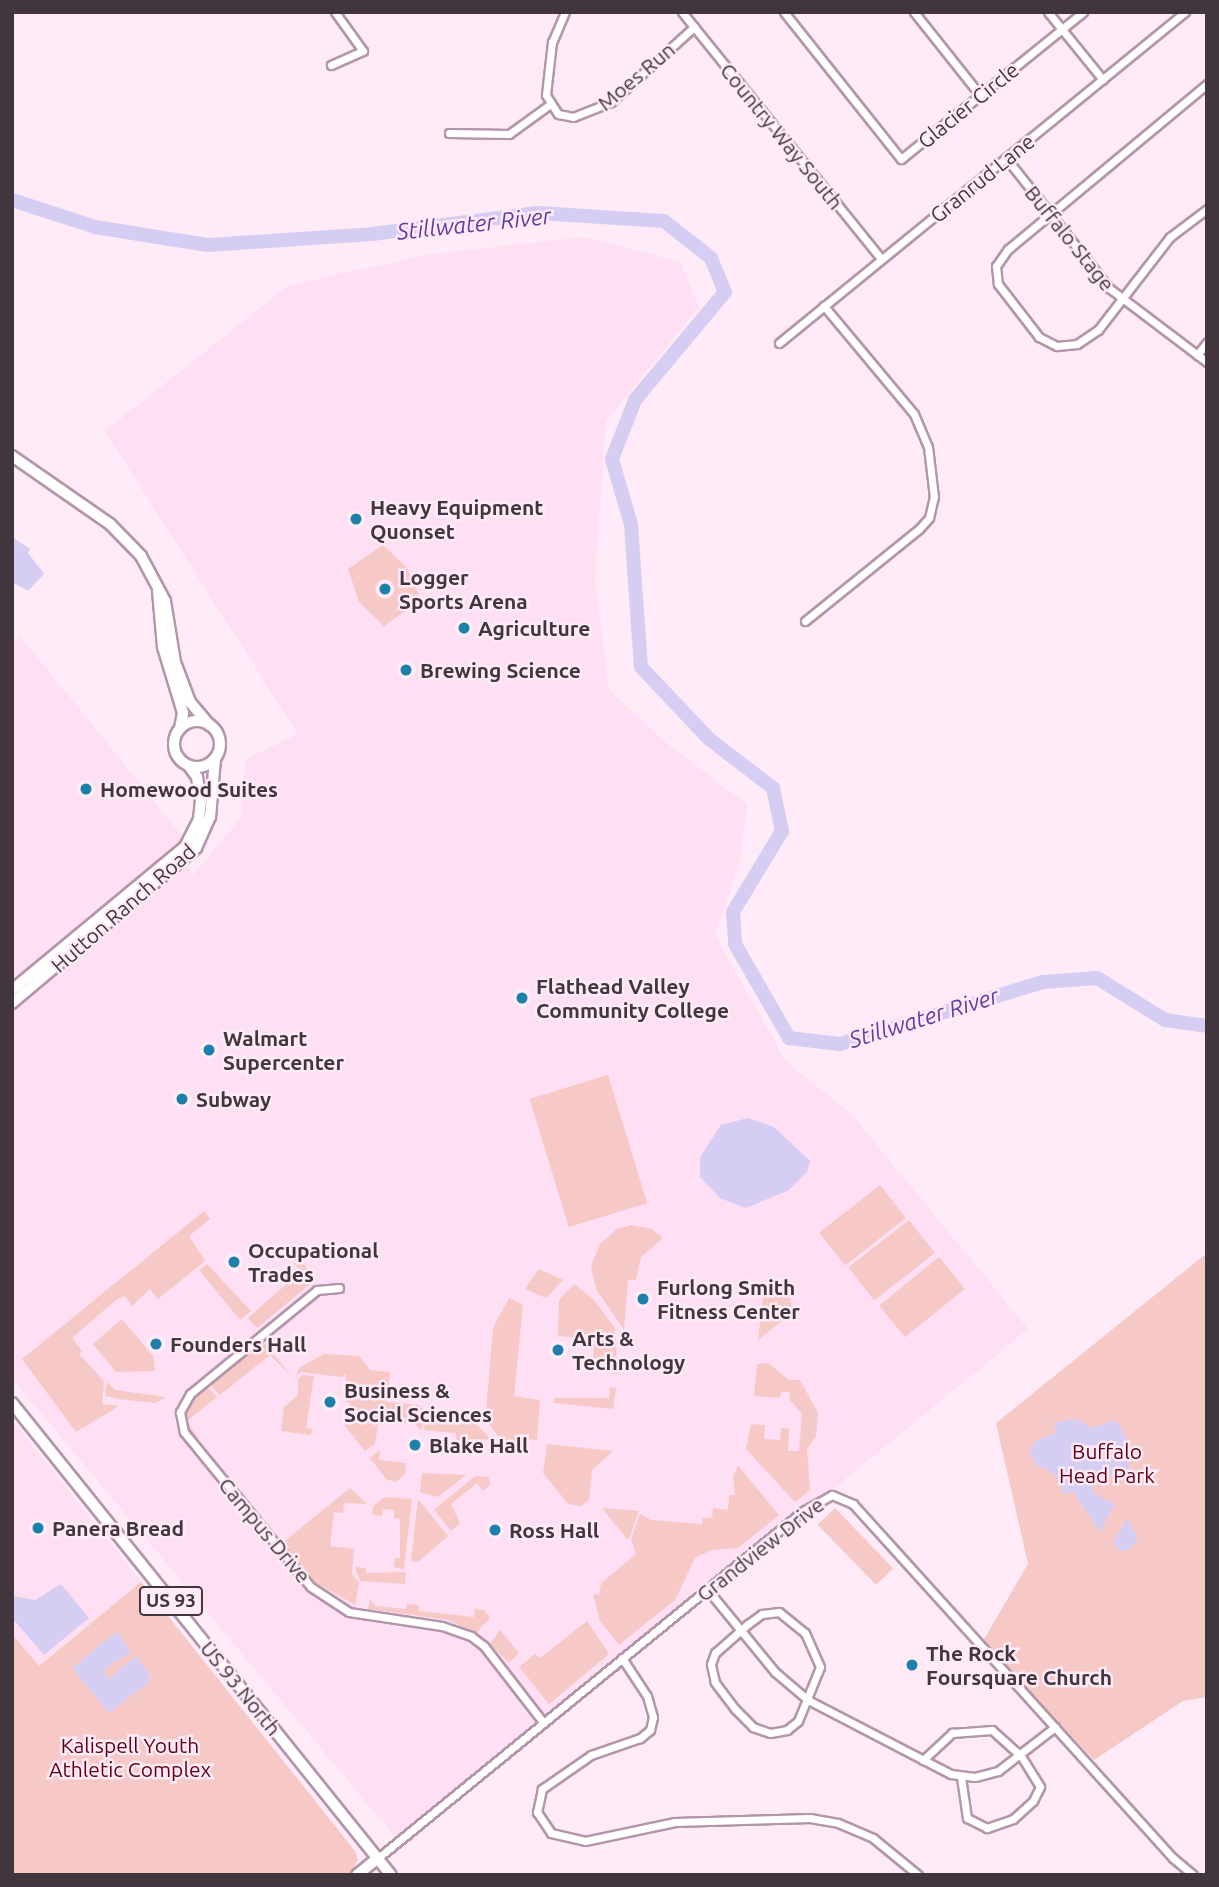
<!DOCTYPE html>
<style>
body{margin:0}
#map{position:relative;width:1219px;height:1887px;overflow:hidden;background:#feebf7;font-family:Ubuntu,sans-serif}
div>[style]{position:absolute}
.built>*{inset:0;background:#fedff4}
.green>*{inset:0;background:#f6c9c7;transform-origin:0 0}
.water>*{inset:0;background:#d6cdf3}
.river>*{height:14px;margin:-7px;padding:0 7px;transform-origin:7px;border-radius:7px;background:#d6cdf3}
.roads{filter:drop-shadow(2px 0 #b396a9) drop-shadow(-2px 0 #b396a9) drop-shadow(0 2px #b396a9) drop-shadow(0 -2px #b396a9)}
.street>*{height:7px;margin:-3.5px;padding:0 3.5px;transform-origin:3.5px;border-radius:3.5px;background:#fff}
.secondary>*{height:10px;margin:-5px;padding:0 5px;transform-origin:5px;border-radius:5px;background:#fff}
.secondary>.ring{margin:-5px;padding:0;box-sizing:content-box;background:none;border:10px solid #fff;border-radius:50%}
.primary>*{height:10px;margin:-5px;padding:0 5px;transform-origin:5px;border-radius:5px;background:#fff}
.dots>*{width:19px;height:19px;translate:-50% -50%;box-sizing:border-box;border:4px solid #feebf7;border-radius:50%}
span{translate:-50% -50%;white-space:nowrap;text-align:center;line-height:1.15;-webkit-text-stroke:5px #feebf7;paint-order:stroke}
.shield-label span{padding:2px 5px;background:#feebf7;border:2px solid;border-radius:5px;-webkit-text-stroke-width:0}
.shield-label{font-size:19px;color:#42363e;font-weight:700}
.street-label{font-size:21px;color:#42363e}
.poi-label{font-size:21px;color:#42363e;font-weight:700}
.left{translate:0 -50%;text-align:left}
.park-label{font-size:21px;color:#610011}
.water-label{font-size:23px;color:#623ca3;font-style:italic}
.frame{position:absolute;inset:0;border:14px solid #42363e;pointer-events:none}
</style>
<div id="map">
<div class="built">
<div style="clip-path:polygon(583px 237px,680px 262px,699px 307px,606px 421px,595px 578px,609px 690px,664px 741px,747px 805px,739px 865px,715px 935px,786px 1062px,852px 1115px,1028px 1329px,401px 1844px,12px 1378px,12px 644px,21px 637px,196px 853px,188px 866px,193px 875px,241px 818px,246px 759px,298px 734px,105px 431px,288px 286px,425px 255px)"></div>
<div style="clip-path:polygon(12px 1420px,141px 1582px,38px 1666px,12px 1634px)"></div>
</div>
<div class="green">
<div style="clip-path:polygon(383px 545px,407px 568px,421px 600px,384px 626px,359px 602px,348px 569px)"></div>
<div style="left:608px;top:1075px;width:134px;height:82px;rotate:73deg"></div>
<div style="left:880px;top:1185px;width:42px;height:77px;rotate:52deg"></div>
<div style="clip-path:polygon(204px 1211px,210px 1219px,189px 1236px,205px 1261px,158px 1299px,150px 1289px,132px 1306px,125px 1296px,116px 1300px,72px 1338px,82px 1351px,79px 1354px,104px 1381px,102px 1404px,119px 1406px,76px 1432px,22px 1359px)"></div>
<div style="left:909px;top:1220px;width:42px;height:77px;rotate:52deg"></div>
<div style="clip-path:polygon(631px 1225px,652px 1229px,663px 1238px,641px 1257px,636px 1280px,628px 1280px,624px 1330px,596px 1289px,591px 1266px,600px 1244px,617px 1229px)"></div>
<div style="clip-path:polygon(1207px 1253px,1207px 1697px,1183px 1701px,1094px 1760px,983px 1641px,1028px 1564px,996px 1423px)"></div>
<div style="left:939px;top:1257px;width:41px;height:77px;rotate:51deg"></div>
<div style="clip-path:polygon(302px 1262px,311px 1273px,309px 1285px,257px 1328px,248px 1318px,301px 1271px,294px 1263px)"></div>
<div style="clip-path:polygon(207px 1264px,251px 1311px,240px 1320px,199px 1270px)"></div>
<div style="clip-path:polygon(539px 1269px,563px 1280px,546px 1298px,525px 1289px)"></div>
<div style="clip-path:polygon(772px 1278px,789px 1288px,792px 1307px,787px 1317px,758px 1340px,763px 1296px,757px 1295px,758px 1288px)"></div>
<div style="clip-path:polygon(574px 1284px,594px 1300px,615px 1328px,617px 1374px,612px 1374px,606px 1362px,593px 1361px,594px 1339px,558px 1336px,559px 1300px)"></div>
<div style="clip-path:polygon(509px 1298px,523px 1305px,514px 1396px,540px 1400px,537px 1440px,516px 1438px,505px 1446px,486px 1419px,486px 1412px,493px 1328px)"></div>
<div style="clip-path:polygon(122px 1319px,153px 1356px,155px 1371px,116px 1372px,93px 1344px)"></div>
<div style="clip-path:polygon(262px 1340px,293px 1378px,270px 1355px,220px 1395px,208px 1383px)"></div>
<div style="clip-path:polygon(324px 1354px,359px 1356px,370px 1370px,390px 1372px,387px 1402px,418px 1405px,427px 1411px,421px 1430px,414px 1423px,378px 1424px,375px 1444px,365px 1451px,345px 1426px,350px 1403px,346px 1402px,346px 1373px,341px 1377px,301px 1372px,296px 1376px,299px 1368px)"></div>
<div style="clip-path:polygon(768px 1363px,789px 1380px,800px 1380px,818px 1413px,816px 1436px,807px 1449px,810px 1490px,795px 1502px,746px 1449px,751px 1424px,765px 1425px,764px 1439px,780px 1440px,781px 1428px,789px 1429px,788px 1451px,799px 1451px,802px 1414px,789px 1399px,790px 1392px,781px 1392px,780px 1398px,754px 1396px,757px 1364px)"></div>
<div style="clip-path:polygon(303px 1375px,314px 1376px,306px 1428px,312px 1429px,311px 1435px,281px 1431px,284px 1407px,298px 1395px,298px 1379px)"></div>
<div style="clip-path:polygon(107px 1382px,115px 1390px,166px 1397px,155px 1403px,118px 1399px,105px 1396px)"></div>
<div style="clip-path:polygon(206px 1385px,217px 1397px,187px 1421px,199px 1439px,186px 1425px,183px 1412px)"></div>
<div style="clip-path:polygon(610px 1387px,616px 1388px,613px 1409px,554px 1403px,555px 1398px,609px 1398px)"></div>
<div style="clip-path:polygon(442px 1409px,469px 1417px,492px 1440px,476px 1439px,467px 1447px,456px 1445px,456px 1433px,423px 1430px,430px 1412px)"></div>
<div style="clip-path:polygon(547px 1444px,613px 1451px,592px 1470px,589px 1500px,581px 1506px,568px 1504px,543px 1473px)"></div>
<div style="clip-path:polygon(380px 1450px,379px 1460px,406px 1463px,405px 1474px,396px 1482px,386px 1479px,370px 1458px)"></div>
<div style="clip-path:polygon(738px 1466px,779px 1515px,738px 1548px,711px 1550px,695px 1558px,675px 1600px,619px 1645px,600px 1621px,593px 1594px,599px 1595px,601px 1583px,636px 1554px,631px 1539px,640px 1514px,651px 1520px,702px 1524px,703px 1518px,712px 1518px,713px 1508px,728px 1510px,729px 1495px,735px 1495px,733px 1476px)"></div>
<div style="clip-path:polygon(422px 1473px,466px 1475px,438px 1497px,420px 1492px)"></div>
<div style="clip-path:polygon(475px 1476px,488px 1477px,491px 1484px,483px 1491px,477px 1483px,451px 1504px,460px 1523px,451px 1531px,434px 1510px)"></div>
<div style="clip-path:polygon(350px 1488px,367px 1504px,344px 1503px,343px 1513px,334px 1512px,330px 1546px,354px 1549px,352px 1574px,359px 1583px,355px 1605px,315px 1582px,281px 1544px)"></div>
<div style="clip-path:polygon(385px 1497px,412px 1499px,404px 1569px,394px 1567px,395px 1558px,400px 1558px,400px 1519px,394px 1518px,394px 1510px,383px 1509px,382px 1516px,372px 1515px,373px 1506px)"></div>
<div style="clip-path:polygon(418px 1499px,448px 1536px,418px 1562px,411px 1561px)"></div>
<div style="clip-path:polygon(602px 1508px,639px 1511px,629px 1539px,627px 1539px)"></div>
<div style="left:835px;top:1508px;width:84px;height:24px;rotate:46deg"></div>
<div style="clip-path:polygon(355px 1567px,366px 1568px,366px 1573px,406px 1572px,405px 1584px,360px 1581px)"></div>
<div style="clip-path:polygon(141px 1582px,355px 1851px,358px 1859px,350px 1875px,12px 1875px,12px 1634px,39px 1666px)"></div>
<div style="clip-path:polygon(370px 1599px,376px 1606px,406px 1609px,407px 1604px,419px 1605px,419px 1611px,474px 1617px,475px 1609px,484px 1610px,490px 1618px,476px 1633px,448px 1620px,368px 1609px)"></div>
<div style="clip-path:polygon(587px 1621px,609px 1654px,549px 1704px,519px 1667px,535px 1654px,540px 1658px)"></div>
<div style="clip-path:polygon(500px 1630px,519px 1653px,509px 1663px,490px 1644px)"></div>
</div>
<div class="water">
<div style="clip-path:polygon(12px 537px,30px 549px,28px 553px,44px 574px,28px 591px,12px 582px)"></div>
<div style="clip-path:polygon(748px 1118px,774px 1127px,810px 1161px,807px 1172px,789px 1190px,746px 1208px,720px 1198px,700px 1177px,700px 1157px,721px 1125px)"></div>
<div style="clip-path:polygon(1078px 1419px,1090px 1428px,1116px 1420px,1130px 1445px,1128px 1470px,1101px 1478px,1092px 1486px,1095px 1494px,1115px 1504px,1100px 1532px,1073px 1492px,1064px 1494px,1054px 1473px,1036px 1465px,1030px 1452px,1034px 1441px,1056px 1433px,1054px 1422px)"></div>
<div style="clip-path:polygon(1127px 1518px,1138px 1538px,1129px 1550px,1121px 1551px,1113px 1543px)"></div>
<div style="clip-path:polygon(61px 1584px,89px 1618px,44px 1655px,12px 1618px,12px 1596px,35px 1600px)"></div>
<div style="clip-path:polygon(117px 1631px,131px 1652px,104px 1670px,108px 1679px,136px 1656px,150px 1676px,149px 1682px,109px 1713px,72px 1668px)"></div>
</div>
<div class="river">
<div style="left:12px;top:200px;width:87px;rotate:18deg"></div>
<div style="left:95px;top:227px;width:114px;rotate:9.1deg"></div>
<div style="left:208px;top:245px;width:164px;rotate:-3.8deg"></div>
<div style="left:372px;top:234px;width:167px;rotate:-7.2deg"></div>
<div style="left:538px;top:213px;width:126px;rotate:3.6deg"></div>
<div style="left:664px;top:221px;width:60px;rotate:38.2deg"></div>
<div style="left:711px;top:258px;width:37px;rotate:68deg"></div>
<div style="left:725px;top:292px;width:141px;rotate:129.8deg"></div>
<div style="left:635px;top:400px;width:63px;rotate:111.3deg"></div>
<div style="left:612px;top:459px;width:69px;rotate:73.9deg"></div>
<div style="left:631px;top:525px;width:142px;rotate:86deg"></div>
<div style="left:641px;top:667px;width:99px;rotate:46.6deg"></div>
<div style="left:709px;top:739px;width:81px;rotate:37.4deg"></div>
<div style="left:773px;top:788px;width:44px;rotate:78.2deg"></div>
<div style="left:782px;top:831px;width:95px;rotate:121.2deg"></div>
<div style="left:733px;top:912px;width:32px;rotate:86deg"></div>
<div style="left:735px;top:944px;width:108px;rotate:60.1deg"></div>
<div style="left:789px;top:1038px;width:51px;rotate:6.7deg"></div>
<div style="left:840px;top:1044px;width:212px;rotate:-17deg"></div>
<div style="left:1043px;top:982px;width:54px;rotate:-4.2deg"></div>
<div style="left:1097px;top:978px;width:80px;rotate:31.7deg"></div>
<div style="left:1165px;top:1020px;width:42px;rotate:8.1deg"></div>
</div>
<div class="roads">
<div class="street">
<div style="left:565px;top:12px;width:33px;rotate:113deg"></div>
<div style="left:552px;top:42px;width:53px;rotate:96.5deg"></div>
<div style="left:546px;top:95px;width:22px;rotate:58deg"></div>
<div style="left:558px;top:114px;width:15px;rotate:11deg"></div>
<div style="left:573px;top:117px;width:41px;rotate:-21.5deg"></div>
<div style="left:611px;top:102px;width:112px;rotate:-42.1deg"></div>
<div style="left:682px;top:12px;width:317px;rotate:51.1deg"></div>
<div style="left:784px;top:12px;width:188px;rotate:51.5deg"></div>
<div style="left:901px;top:159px;width:234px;rotate:-38.9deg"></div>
<div style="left:914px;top:12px;width:106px;rotate:51.5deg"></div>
<div style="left:1048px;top:12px;width:87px;rotate:51deg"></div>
<div style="left:331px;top:65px;width:35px;rotate:-24deg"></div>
<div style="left:363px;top:51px;width:48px;rotate:-125.7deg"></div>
<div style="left:1207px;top:84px;width:259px;rotate:140.3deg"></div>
<div style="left:1008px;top:249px;width:21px;rotate:125deg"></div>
<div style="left:996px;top:266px;width:18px;rotate:84deg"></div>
<div style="left:998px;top:284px;width:67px;rotate:52.3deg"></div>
<div style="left:1039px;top:337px;width:20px;rotate:27deg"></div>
<div style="left:1057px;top:346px;width:20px;rotate:-6deg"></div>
<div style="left:1077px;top:344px;width:25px;rotate:-34deg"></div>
<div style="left:1098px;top:330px;width:118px;rotate:-52.3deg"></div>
<div style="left:1170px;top:237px;width:46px;rotate:-37.1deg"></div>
<div style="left:449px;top:133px;width:60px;rotate:1deg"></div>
<div style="left:509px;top:134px;width:49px;rotate:-35.9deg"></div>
<div style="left:1006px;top:158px;width:166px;rotate:51.6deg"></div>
<div style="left:1109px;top:288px;width:123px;rotate:37.1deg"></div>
<div style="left:779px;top:343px;width:524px;rotate:-39.19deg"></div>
<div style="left:1197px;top:355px;width:16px;rotate:-52deg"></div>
<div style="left:805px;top:621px;width:146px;rotate:-38.9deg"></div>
<div style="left:919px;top:529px;width:15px;rotate:-48deg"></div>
<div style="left:929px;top:518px;width:22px;rotate:-77deg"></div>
<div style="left:934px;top:497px;width:50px;rotate:-96.8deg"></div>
<div style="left:928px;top:447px;width:36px;rotate:-113deg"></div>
<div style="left:914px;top:414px;width:141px;rotate:-129.8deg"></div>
<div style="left:339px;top:1288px;width:22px;rotate:175deg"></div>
<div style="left:317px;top:1290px;width:164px;rotate:140.7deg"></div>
<div style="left:190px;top:1394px;width:21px;rotate:119deg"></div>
<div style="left:180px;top:1412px;width:20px;rotate:79deg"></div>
<div style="left:184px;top:1432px;width:200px;rotate:50.7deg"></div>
<div style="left:311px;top:1587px;width:45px;rotate:33.3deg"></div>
<div style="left:349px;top:1612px;width:94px;rotate:8.6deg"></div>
<div style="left:442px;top:1626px;width:31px;rotate:19deg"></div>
<div style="left:471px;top:1636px;width:16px;rotate:38deg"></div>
<div style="left:484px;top:1646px;width:96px;rotate:52.2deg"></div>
<div style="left:707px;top:1589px;width:107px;rotate:50.7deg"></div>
<div style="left:775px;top:1672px;width:43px;rotate:40.3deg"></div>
<div style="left:808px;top:1700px;width:161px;rotate:27.4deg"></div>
<div style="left:951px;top:1774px;width:24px;rotate:7deg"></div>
<div style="left:975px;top:1777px;width:24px;rotate:-15deg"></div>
<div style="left:998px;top:1771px;width:72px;rotate:-37.7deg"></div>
<div style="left:779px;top:1612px;width:33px;rotate:39deg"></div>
<div style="left:805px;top:1633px;width:37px;rotate:66deg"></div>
<div style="left:820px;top:1667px;width:58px;rotate:112.2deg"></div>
<div style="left:798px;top:1721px;width:14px;rotate:141deg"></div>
<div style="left:787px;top:1730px;width:17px;rotate:170deg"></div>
<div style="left:770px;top:1733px;width:18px;rotate:-161deg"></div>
<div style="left:753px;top:1727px;width:25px;rotate:-135deg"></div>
<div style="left:735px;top:1709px;width:34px;rotate:-127deg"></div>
<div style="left:715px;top:1682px;width:18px;rotate:-103deg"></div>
<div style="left:711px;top:1664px;width:12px;rotate:-70deg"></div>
<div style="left:715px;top:1653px;width:44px;rotate:-41.3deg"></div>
<div style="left:748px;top:1624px;width:17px;rotate:-36deg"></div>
<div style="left:762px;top:1614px;width:17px;rotate:-7deg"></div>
<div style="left:622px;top:1658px;width:45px;rotate:56.7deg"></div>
<div style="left:647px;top:1696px;width:22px;rotate:74deg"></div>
<div style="left:653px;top:1717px;width:13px;rotate:103deg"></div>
<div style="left:650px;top:1730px;width:13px;rotate:141deg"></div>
<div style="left:640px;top:1738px;width:52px;rotate:160.9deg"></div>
<div style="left:591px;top:1755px;width:60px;rotate:145.2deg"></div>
<div style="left:542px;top:1789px;width:24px;rotate:102deg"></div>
<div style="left:537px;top:1812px;width:25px;rotate:56deg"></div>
<div style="left:551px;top:1833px;width:35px;rotate:13deg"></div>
<div style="left:585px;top:1841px;width:92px;rotate:-11.9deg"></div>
<div style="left:675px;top:1822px;width:135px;rotate:-1.7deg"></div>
<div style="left:810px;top:1818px;width:28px;rotate:10deg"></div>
<div style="left:838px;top:1823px;width:38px;rotate:23deg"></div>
<div style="left:873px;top:1838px;width:58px;rotate:39.4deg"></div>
<div style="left:923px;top:1760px;width:40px;rotate:-43deg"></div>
<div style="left:952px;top:1733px;width:40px;rotate:-4.3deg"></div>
<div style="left:992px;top:1730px;width:39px;rotate:42deg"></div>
<div style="left:1021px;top:1756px;width:36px;rotate:58deg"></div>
<div style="left:1040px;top:1787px;width:16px;rotate:117deg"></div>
<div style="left:1033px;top:1801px;width:27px;rotate:138deg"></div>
<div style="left:1013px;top:1819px;width:28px;rotate:161deg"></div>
<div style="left:987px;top:1828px;width:22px;rotate:-153deg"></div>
<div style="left:967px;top:1818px;width:41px;rotate:-98.3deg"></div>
<div style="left:378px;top:1858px;width:549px;rotate:-39.23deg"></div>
<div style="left:803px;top:1511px;width:33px;rotate:-29deg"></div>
<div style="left:832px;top:1495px;width:23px;rotate:23deg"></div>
<div style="left:853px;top:1504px;width:477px;rotate:47.9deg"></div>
<div style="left:1173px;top:1858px;width:26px;rotate:40deg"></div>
</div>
<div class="secondary">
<div style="left:12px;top:456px;width:119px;rotate:34.8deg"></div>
<div style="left:110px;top:524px;width:45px;rotate:45.9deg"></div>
<div style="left:141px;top:556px;width:51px;rotate:61.9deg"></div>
<div style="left:165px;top:601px;width:62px;rotate:80.7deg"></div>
<div style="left:175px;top:662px;width:43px;rotate:69.4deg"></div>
<div style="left:190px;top:702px;width:30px;rotate:50deg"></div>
<div style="left:158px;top:591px;width:56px;rotate:84.9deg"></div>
<div style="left:163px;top:647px;width:69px;rotate:73.1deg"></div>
<div style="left:183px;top:713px;width:16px;rotate:101deg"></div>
<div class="ring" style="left:174px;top:721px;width:36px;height:36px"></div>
<div style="left:12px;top:990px;width:224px;rotate:-39.6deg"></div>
<div style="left:185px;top:847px;width:31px;rotate:-63deg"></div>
<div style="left:199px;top:819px;width:19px;rotate:-84deg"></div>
<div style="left:201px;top:800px;width:23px;rotate:-100deg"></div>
<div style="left:197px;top:777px;width:14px;rotate:-126deg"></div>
<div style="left:12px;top:1003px;width:241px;rotate:-40.1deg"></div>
<div style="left:196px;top:848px;width:34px;rotate:-66deg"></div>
<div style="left:210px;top:817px;width:58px;rotate:-85.1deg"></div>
<div style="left:357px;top:1875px;width:27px;rotate:-39deg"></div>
</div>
<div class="primary">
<div style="left:12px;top:1403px;width:605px;rotate:51.24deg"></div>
</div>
</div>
<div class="dots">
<div style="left:356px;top:519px;background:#1d80ab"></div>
<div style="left:385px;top:589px;background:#1d80ab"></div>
<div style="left:464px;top:628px;background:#1d80ab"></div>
<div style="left:406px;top:670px;background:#1d80ab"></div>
<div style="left:86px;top:789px;background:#1d80ab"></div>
<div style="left:522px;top:998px;background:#1d80ab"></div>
<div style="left:209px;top:1050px;background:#1d80ab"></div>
<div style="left:182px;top:1099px;background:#1d80ab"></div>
<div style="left:234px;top:1262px;background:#1d80ab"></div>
<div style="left:643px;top:1299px;background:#1d80ab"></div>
<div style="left:156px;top:1344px;background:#1d80ab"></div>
<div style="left:558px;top:1350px;background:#1d80ab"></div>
<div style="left:330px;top:1402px;background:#1d80ab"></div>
<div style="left:415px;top:1445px;background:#1d80ab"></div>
<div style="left:38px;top:1528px;background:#1d80ab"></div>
<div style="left:495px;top:1530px;background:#1d80ab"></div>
<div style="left:912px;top:1665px;background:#1d80ab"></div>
</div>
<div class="shield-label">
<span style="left:171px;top:1601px">US 93</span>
</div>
<div class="street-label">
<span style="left:636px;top:76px;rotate:-40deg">Moes Run</span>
<span style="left:968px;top:105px;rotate:-39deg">Glacier Circle</span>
<span style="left:782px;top:136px;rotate:51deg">Country Way South</span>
<span style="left:982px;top:178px;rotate:-39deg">Granrud Lane</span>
<span style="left:1070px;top:238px;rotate:51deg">Buffalo Stage</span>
<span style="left:123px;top:908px;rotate:-41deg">Hutton Ranch Road</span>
<span style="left:265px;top:1530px;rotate:50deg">Campus Drive</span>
<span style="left:760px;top:1549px;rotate:-38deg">Grandview Drive</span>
<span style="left:241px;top:1688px;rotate:51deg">US 93 North</span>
</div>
<div class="poi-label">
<span class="left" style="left:370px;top:519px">Heavy Equipment<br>Quonset</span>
<span class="left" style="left:399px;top:589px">Logger<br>Sports Arena</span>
<span class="left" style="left:478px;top:628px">Agriculture</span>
<span class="left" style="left:420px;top:670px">Brewing Science</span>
<span class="left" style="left:100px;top:789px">Homewood Suites</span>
<span class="left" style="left:536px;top:998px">Flathead Valley<br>Community College</span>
<span class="left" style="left:223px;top:1050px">Walmart<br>Supercenter</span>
<span class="left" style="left:196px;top:1099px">Subway</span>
<span class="left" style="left:248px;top:1262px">Occupational<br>Trades</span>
<span class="left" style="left:657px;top:1299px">Furlong Smith<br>Fitness Center</span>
<span class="left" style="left:572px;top:1350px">Arts &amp;<br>Technology</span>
<span class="left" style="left:170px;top:1344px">Founders Hall</span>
<span class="left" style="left:344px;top:1402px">Business &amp;<br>Social Sciences</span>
<span class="left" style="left:429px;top:1445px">Blake Hall</span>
<span class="left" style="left:52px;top:1528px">Panera Bread</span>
<span class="left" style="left:509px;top:1530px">Ross Hall</span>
<span class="left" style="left:926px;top:1665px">The Rock<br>Foursquare Church</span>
</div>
<div class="park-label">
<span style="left:1107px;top:1463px">Buffalo<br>Head Park</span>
<span style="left:130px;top:1757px">Kalispell Youth<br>Athletic Complex</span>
</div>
<div class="water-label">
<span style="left:474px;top:224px;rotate:-6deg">Stillwater River</span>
<span style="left:924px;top:1018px;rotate:-17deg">Stillwater River</span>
</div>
<div class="frame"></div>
</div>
